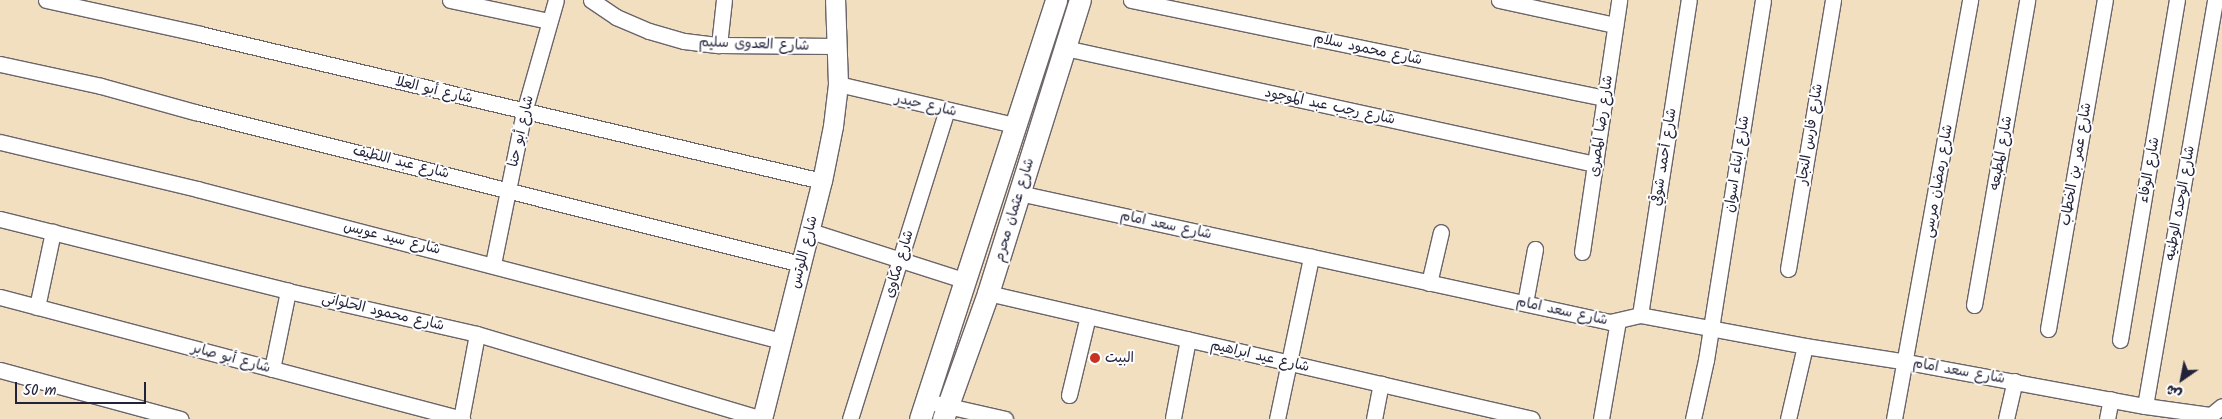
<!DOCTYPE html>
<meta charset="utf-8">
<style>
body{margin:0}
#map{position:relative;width:2222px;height:419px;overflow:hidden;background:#f2dfc0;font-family:Kalam,"Playpen Sans Arabic",sans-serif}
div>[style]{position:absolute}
.roads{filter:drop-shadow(1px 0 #6b646a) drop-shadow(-1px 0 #6b646a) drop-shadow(0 1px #6b646a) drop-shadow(0 -1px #6b646a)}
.minor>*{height:15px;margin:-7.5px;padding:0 7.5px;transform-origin:7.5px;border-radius:7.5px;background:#fff}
.tertiary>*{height:19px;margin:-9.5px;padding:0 9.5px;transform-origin:9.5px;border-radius:9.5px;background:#fff}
.secondary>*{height:21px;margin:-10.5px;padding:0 10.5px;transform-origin:10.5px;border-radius:10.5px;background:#fff}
.dots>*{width:14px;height:14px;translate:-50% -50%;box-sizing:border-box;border:2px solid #fff;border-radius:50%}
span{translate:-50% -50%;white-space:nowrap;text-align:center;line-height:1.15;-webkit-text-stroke:4px #fff;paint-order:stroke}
.street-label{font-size:14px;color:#22223b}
.poi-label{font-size:14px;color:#22223b}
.left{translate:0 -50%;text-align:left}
.north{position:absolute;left:2157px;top:354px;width:50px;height:50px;-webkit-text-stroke:4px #fff;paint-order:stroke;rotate:213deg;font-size:14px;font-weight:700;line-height:20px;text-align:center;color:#22223b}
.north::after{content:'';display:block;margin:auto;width:18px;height:22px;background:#22223b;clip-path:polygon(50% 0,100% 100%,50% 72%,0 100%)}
.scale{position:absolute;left:15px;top:382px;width:131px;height:22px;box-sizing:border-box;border:2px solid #22223b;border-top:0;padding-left:6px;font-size:15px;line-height:18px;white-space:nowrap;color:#22223b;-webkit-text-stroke:4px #fff;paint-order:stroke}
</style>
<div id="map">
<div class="roads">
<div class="minor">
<div style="left:46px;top:0;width:158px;rotate:12.4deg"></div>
<div style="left:200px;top:34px;width:639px;rotate:13.3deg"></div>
<div style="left:450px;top:0;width:101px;rotate:12deg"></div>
<div style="left:591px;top:0;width:30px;rotate:34deg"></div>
<div style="left:616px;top:17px;width:36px;rotate:23deg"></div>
<div style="left:649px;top:31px;width:36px;rotate:16deg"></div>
<div style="left:684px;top:41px;width:35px;rotate:7deg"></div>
<div style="left:719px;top:45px;width:117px;rotate:0.5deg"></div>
<div style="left:1131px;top:0;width:483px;rotate:11.7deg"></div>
<div style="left:1499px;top:0;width:119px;rotate:12.2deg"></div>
<div style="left:719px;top:45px;width:45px;rotate:-83.7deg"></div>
<div style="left:1065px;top:48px;width:543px;rotate:12.35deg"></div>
<div style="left:0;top:64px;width:103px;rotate:12.3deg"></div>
<div style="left:101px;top:86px;width:98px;rotate:15.5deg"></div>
<div style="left:195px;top:112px;width:625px;rotate:14.08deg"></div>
<div style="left:838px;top:84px;width:181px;rotate:13.1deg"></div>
<div style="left:0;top:142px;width:203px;rotate:13.4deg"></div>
<div style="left:197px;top:189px;width:604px;rotate:14.57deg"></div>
<div style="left:1019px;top:193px;width:605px;rotate:12.31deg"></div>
<div style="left:1610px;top:322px;width:31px;rotate:-13deg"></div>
<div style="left:1640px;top:315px;width:168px;rotate:10.6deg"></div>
<div style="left:1805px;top:346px;width:103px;rotate:8.9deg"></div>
<div style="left:1907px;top:362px;width:242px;rotate:10.5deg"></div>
<div style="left:2145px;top:406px;width:67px;rotate:7.8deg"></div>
<div style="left:2211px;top:415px;width:14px;rotate:-39deg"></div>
<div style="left:0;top:219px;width:297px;rotate:14deg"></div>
<div style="left:288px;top:291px;width:194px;rotate:12.8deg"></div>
<div style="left:477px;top:334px;width:297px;rotate:16.6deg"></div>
<div style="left:810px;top:231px;width:162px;rotate:17.7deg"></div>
<div style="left:1582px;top:252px;width:255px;rotate:-81.6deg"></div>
<div style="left:493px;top:264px;width:155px;rotate:-78.5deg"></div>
<div style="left:524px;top:112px;width:116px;rotate:-74.1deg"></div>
<div style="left:1788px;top:269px;width:273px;rotate:-80.5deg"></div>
<div style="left:1429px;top:283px;width:52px;rotate:-76.8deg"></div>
<div style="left:988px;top:293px;width:558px;rotate:13.04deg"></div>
<div style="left:0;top:297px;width:478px;rotate:14.8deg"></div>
<div style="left:1525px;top:303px;width:55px;rotate:-79.5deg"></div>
<div style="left:1974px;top:305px;width:310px;rotate:-80.1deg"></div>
<div style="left:37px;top:307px;width:77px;rotate:-78deg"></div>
<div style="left:1640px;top:315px;width:319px;rotate:-81.2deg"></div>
<div style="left:2048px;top:329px;width:334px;rotate:-80.2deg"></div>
<div style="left:2120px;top:340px;width:345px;rotate:-80.5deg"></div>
<div style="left:272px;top:369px;width:80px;rotate:-78.4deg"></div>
<div style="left:0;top:370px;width:187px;rotate:15.2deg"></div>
<div style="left:1069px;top:395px;width:81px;rotate:-76.5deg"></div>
<div style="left:926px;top:401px;width:81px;rotate:12.8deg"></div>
<div style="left:2145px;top:406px;width:412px;rotate:-80.2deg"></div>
<div style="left:1173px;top:418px;width:80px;rotate:-79.2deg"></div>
<div style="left:461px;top:419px;width:86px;rotate:-79.3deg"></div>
<div style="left:850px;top:419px;width:324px;rotate:-72.6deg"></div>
<div style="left:1277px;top:419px;width:166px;rotate:-78.1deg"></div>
<div style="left:1374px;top:419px;width:36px;rotate:-79deg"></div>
<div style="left:1601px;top:419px;width:99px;rotate:-80.2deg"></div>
<div style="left:1693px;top:419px;width:60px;rotate:-77.6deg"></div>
<div style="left:1706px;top:360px;width:364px;rotate:-81deg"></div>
<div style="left:1788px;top:419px;width:75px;rotate:-76.9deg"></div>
<div style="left:1894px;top:419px;width:426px;rotate:-79.7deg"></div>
<div style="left:2006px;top:419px;width:39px;rotate:-77deg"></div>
<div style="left:2107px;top:419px;width:20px;rotate:-79deg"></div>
</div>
<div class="tertiary">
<div style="left:762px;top:419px;width:245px;rotate:-75.9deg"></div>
<div style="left:822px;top:181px;width:56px;rotate:-78.7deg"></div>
<div style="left:833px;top:126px;width:42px;rotate:-83.2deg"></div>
<div style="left:838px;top:84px;width:84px;rotate:-92deg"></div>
</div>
<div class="secondary">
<div style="left:920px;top:419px;width:441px;rotate:-72deg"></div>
<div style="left:943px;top:419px;width:134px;rotate:-70.3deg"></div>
<div style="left:988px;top:293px;width:307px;rotate:-72.6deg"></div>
</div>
</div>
<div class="dots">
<div style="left:1095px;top:358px;background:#c8321e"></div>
</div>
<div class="street-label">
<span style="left:754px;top:44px;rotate:2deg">شارع العدوى سليم</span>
<span style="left:1368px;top:49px;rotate:12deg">شارع محمود سلام</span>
<span style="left:434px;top:90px;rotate:13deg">شارع أبو العلا</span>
<span style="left:926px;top:105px;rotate:13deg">شارع حيدر</span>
<span style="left:1330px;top:106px;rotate:12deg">شارع رجب عبد الموجود</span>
<span style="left:1601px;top:126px;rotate:-82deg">شارع رضا المصرى</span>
<span style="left:521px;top:131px;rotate:-77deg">شارع أبو حنا</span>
<span style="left:1810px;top:134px;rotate:-81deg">شارع فارس النجار</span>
<span style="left:2001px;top:153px;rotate:-80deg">شارع المطبعه</span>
<span style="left:1664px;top:157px;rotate:-81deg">شارع أحمد شوقي</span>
<span style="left:401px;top:162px;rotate:14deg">شارع عبد اللطيف</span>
<span style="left:1737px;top:164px;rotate:-81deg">شارع ابناء اسوان</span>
<span style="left:2076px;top:164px;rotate:-80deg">شارع عمر بن الخطاب</span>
<span style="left:2149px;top:170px;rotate:-80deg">شارع الوفاء</span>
<span style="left:1938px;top:181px;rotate:-80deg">شارع رمضان مرسى</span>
<span style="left:2180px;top:203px;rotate:-80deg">شارع الوحده الوطنيه</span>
<span style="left:1014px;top:210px;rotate:-73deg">شارع عثمان محرم</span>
<span style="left:1166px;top:225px;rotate:12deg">شارع سعد امام</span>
<span style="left:392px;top:238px;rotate:14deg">شارع سيد عويس</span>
<span style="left:804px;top:252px;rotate:-76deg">شارع اللوتس</span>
<span style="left:899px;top:264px;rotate:-73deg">شارع مكاوى</span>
<span style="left:1562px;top:311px;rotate:12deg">شارع سعد امام</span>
<span style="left:383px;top:312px;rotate:13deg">شارع محمود الحلوانى</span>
<span style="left:1260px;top:356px;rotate:13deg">شارع عيد ابراهيم</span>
<span style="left:231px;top:358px;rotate:15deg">شارع أبو صابر</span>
<span style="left:1959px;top:371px;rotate:10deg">شارع سعد امام</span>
</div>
<div class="poi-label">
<span class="left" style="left:1105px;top:358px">البيت</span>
</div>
<div class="north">ش</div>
<div class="scale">50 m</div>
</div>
